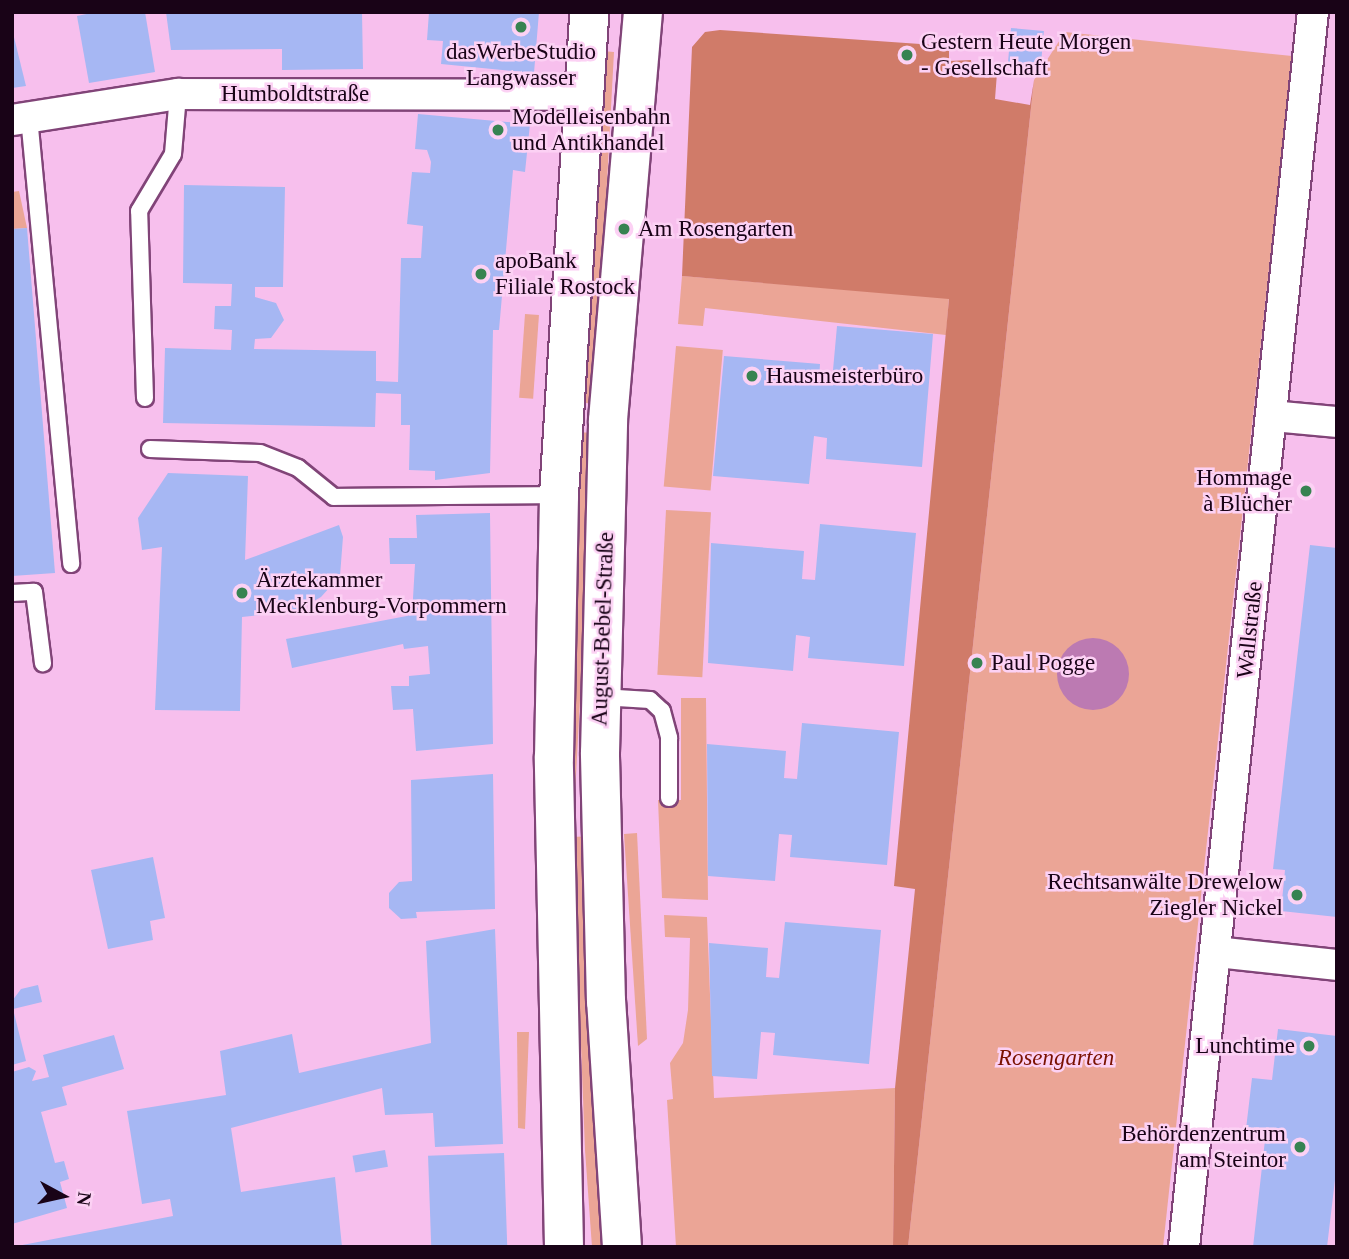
<!DOCTYPE html>
<meta charset="utf-8">
<style>
body{margin:0}
#map{position:relative;width:1349px;height:1259px;overflow:hidden;background:#f7bfed;font-family:Georgia,serif}
div>[style]{position:absolute}
.green>*{inset:0;background:#eba596;transform-origin:0 0}
.forest>*{inset:0;background:#d07b69}
.water>*{inset:0;background:#bc7ab2}
.round{border-radius:50%}
.building>*{inset:0;background:#a6b7f3;transform-origin:0 0}
.roads{filter:drop-shadow(2px 0 #814478) drop-shadow(-2px 0 #814478) drop-shadow(0 2px #814478) drop-shadow(0 -2px #814478)}
.service>*{height:16px;margin:-8px;padding:0 8px;transform-origin:8px;border-radius:8px;background:#fff}
.minor>*{height:30px;margin:-15px;padding:0 15px;transform-origin:15px;border-radius:15px;background:#fff}
.secondary>*{height:38px;margin:-19px;padding:0 19px;transform-origin:19px;border-radius:19px;background:#fff}
.dots>*{width:19px;height:19px;translate:-50% -50%;box-sizing:border-box;border:4px solid #fcd1f4;border-radius:50%}
span{translate:-50% -50%;white-space:nowrap;text-align:center;line-height:1.15;-webkit-text-stroke:5px #fcd1f4;paint-order:stroke}
.poi-label{font-size:23px;color:#190317}
.left{translate:0 -50%;text-align:left}
.right{translate:-100% -50%;text-align:right}
.street-label{font-size:23px;color:#190317}
.park-label{font-size:23px;color:#7a1100;font-style:italic}
.frame{position:absolute;inset:0;border:14px solid #190317;pointer-events:none}
.north{position:absolute;left:28px;top:1161px;width:70px;height:70px;-webkit-text-stroke:5px #fcd1f4;paint-order:stroke;rotate:98deg;font-size:19px;font-weight:700;line-height:28px;text-align:center;color:#190317}
.north::after{content:'';display:block;margin:auto;width:24px;height:32px;background:#190317;clip-path:polygon(50% 0,100% 100%,50% 72%,0 100%)}
</style>
<div id="map">
<div class="green">
<div style="clip-path:polygon(1065px 32px,1292px 56px,1163px 1247px,908px 1247px,1034px 80px)"></div>
<div style="clip-path:polygon(602px 51px,614px 52px,595px 404px,577px 402px)"></div>
<div style="clip-path:polygon(19px 191px,27px 228px,12px 229px,12px 192px)"></div>
<div style="clip-path:polygon(682px 276px,949px 298px,946px 335px,705px 308px,703px 326px,678px 324px)"></div>
<div style="left:525px;top:314px;width:14px;height:84px;rotate:4deg"></div>
<div style="left:676px;top:346px;width:47px;height:141px;rotate:5deg"></div>
<div style="left:576px;top:432px;width:18px;height:373px;rotate:3deg"></div>
<div style="left:666px;top:510px;width:45px;height:165px;rotate:3deg"></div>
<div style="clip-path:polygon(681px 698px,706px 698px,708px 900px,662px 898px,658px 800px,681px 800px)"></div>
<div style="clip-path:polygon(637px 833px,647px 1039px,638px 1046px,624px 834px)"></div>
<div style="clip-path:polygon(592px 836px,611px 1247px,592px 1247px,585px 1150px,573px 837px)"></div>
<div style="clip-path:polygon(664px 915px,707px 917px,714px 1098px,895px 1088px,893px 1247px,676px 1247px,667px 1100px,673px 1099px,670px 1063px,683px 1043px,688px 1010px,690px 938px,665px 937px)"></div>
<div style="clip-path:polygon(517px 1032px,529px 1032px,525px 1129px,518px 1128px)"></div>
</div>
<div class="forest">
<div style="clip-path:polygon(720px 30px,949px 46px,949px 61px,971px 60px,972px 71px,997px 73px,995px 99px,1030px 105px,1034px 80px,908px 1247px,893px 1247px,895px 1088px,915px 889px,894px 886px,949px 299px,682px 276px,692px 47px,705px 32px)"></div>
</div>
<div class="water">
<div class="round" style="left:1057px;top:638px;width:72px;height:72px"></div>
</div>
<div class="building">
<div style="clip-path:polygon(96px 12px,145px 12px,155px 72px,89px 83px,77px 16px)"></div>
<div style="clip-path:polygon(166px 12px,362px 12px,363px 69px,282px 70px,282px 49px,171px 50px)"></div>
<div style="clip-path:polygon(429px 12px,539px 12px,534px 73px,441px 64px,443px 41px,427px 40px)"></div>
<div style="left:1011px;top:28px;width:33px;height:37px;rotate:5deg"></div>
<div style="clip-path:polygon(12px 29px,26px 86px,12px 88px)"></div>
<div style="clip-path:polygon(418px 114px,530px 124px,525px 172px,513px 170px,499px 330px,493px 330px,490px 473px,435px 480px,435px 471px,409px 470px,410px 425px,401px 425px,401px 394px,376px 393px,375px 427px,163px 423px,165px 348px,231px 350px,232px 330px,214px 329px,215px 306px,231px 306px,232px 284px,183px 283px,184px 185px,285px 187px,283px 287px,255px 287px,255px 297px,276px 303px,284px 320px,271px 338px,255px 339px,254px 349px,376px 351px,376px 381px,398px 382px,401px 258px,421px 258px,423px 226px,407px 224px,412px 172px,430px 173px,431px 162px,427px 150px,415px 149px)"></div>
<div style="clip-path:polygon(27px 228px,55px 573px,12px 576px,12px 229px)"></div>
<div style="clip-path:polygon(837px 326px,933px 334px,922px 467px,826px 459px,827px 438px,814px 436px,809px 484px,713px 476px,724px 356px,820px 364px,819px 380px,832px 381px)"></div>
<div style="clip-path:polygon(168px 473px,248px 476px,245px 560px,339px 525px,343px 537px,340px 576px,321px 597px,296px 611px,242px 617px,240px 711px,155px 710px,162px 547px,142px 550px,138px 518px)"></div>
<div style="clip-path:polygon(490px 513px,493px 744px,416px 751px,413px 709px,393px 710px,391px 686px,409px 686px,409px 676px,430px 674px,428px 646px,404px 649px,403px 644px,292px 668px,286px 639px,412px 615px,415px 564px,390px 564px,389px 538px,417px 538px,416px 515px)"></div>
<div style="clip-path:polygon(820px 524px,916px 533px,904px 666px,808px 658px,810px 637px,796px 635px,793px 671px,708px 663px,711px 543px,804px 551px,802px 579px,815px 580px)"></div>
<div style="clip-path:polygon(1310px 545px,1337px 548px,1337px 917px,1281px 911px,1285px 870px,1273px 869px)"></div>
<div style="clip-path:polygon(802px 723px,899px 732px,887px 865px,790px 857px,792px 835px,779px 834px,775px 881px,708px 876px,707px 744px,786px 751px,784px 778px,797px 779px)"></div>
<div style="clip-path:polygon(493px 774px,495px 909px,416px 912px,417px 918px,401px 919px,389px 908px,389px 893px,399px 882px,412px 881px,411px 780px)"></div>
<div style="clip-path:polygon(153px 857px,165px 918px,150px 921px,153px 940px,108px 949px,91px 870px)"></div>
<div style="clip-path:polygon(785px 922px,881px 930px,869px 1064px,773px 1055px,775px 1033px,761px 1032px,757px 1079px,712px 1076px,709px 943px,768px 948px,766px 977px,779px 978px)"></div>
<div style="clip-path:polygon(495px 929px,503px 1144px,435px 1147px,433px 1113px,385px 1115px,382px 1088px,231px 1128px,241px 1192px,335px 1177px,342px 1247px,12px 1247px,173px 1216px,170px 1199px,142px 1204px,127px 1111px,226px 1095px,220px 1051px,292px 1034px,299px 1073px,431px 1043px,426px 941px)"></div>
<div style="clip-path:polygon(38px 985px,42px 1002px,13px 1009px,26px 1061px,12px 1065px,12px 1001px,21px 989px)"></div>
<div style="clip-path:polygon(1278px 1029px,1337px 1036px,1337px 1163px,1327px 1247px,1253px 1247px,1266px 1131px,1246px 1129px,1252px 1078px,1272px 1080px)"></div>
<div style="clip-path:polygon(114px 1035px,124px 1069px,62px 1087px,67px 1105px,41px 1112px,55px 1163px,64px 1161px,69px 1179px,60px 1182px,67px 1208px,12px 1224px,12px 1072px,29px 1067px,36px 1071px,32px 1081px,49px 1077px,43px 1055px)"></div>
<div style="left:385px;top:1150px;width:17px;height:33px;rotate:80deg"></div>
<div style="left:504px;top:1153px;width:94px;height:76px;rotate:88deg"></div>
</div>
<div class="roads">
<div class="service">
<div style="left:29px;top:117px;width:449px;rotate:84.6deg"></div>
<div style="left:145px;top:398px;width:187px;rotate:-91.8deg"></div>
<div style="left:139px;top:211px;width:66px;rotate:-59.2deg"></div>
<div style="left:173px;top:154px;width:60px;rotate:-85.2deg"></div>
<div style="left:150px;top:449px;width:110px;rotate:2.1deg"></div>
<div style="left:260px;top:453px;width:41px;rotate:21.5deg"></div>
<div style="left:298px;top:468px;width:46px;rotate:38.9deg"></div>
<div style="left:334px;top:497px;width:225px;rotate:-0.5deg"></div>
<div style="left:12px;top:593px;width:22px;rotate:-3deg"></div>
<div style="left:34px;top:592px;width:72px;rotate:82.8deg"></div>
<div style="left:601px;top:697px;width:49px;rotate:3.5deg"></div>
<div style="left:650px;top:700px;width:16px;rotate:43deg"></div>
<div style="left:662px;top:711px;width:28px;rotate:75deg"></div>
<div style="left:669px;top:738px;width:60px;rotate:90deg"></div>
</div>
<div class="minor">
<div style="left:12px;top:120px;width:168px;rotate:-8.9deg"></div>
<div style="left:178px;top:94px;width:402px;rotate:0.1deg"></div>
<div style="left:1272px;top:416px;width:65px;rotate:5.3deg"></div>
<div style="left:1216px;top:952px;width:122px;rotate:6.1deg"></div>
<div style="left:1184px;top:1247px;width:1242px;rotate:-84.04deg"></div>
</div>
<div class="secondary">
<div style="left:564px;top:1247px;width:490px;rotate:-91.2deg"></div>
<div style="left:554px;top:757px;width:262px;rotate:-88.9deg"></div>
<div style="left:559px;top:495px;width:484px;rotate:-86.4deg"></div>
<div style="left:622px;top:1247px;width:246px;rotate:-93.7deg"></div>
<div style="left:606px;top:1002px;width:249px;rotate:-91.4deg"></div>
<div style="left:600px;top:753px;width:333px;rotate:-88.6deg"></div>
<div style="left:608px;top:420px;width:409px;rotate:-85.1deg"></div>
</div>
</div>
<div class="dots">
<div style="left:521px;top:27px;background:#378351"></div>
<div style="left:907px;top:55px;background:#378351"></div>
<div style="left:498px;top:130px;background:#378351"></div>
<div style="left:624px;top:229px;background:#378351"></div>
<div style="left:481px;top:274px;background:#378351"></div>
<div style="left:752px;top:376px;background:#378351"></div>
<div style="left:1306px;top:491px;background:#378351"></div>
<div style="left:242px;top:593px;background:#378351"></div>
<div style="left:977px;top:663px;background:#378351"></div>
<div style="left:1297px;top:895px;background:#378351"></div>
<div style="left:1309px;top:1046px;background:#378351"></div>
<div style="left:1300px;top:1147px;background:#378351"></div>
</div>
<div class="poi-label">
<span class="left" style="left:921px;top:55px">Gestern Heute Morgen<br>- Gesellschaft</span>
<span style="left:521px;top:65px">dasWerbeStudio<br>Langwasser</span>
<span class="left" style="left:512px;top:130px">Modelleisenbahn<br>und Antikhandel</span>
<span class="left" style="left:638px;top:229px">Am Rosengarten</span>
<span class="left" style="left:495px;top:274px">apoBank<br>Filiale Rostock</span>
<span class="left" style="left:766px;top:376px">Hausmeisterbüro</span>
<span class="right" style="left:1292px;top:491px">Hommage<br>à Blücher</span>
<span class="left" style="left:256px;top:593px">Ärztekammer<br>Mecklenburg-Vorpommern</span>
<span class="left" style="left:991px;top:663px">Paul Pogge</span>
<span class="right" style="left:1283px;top:895px">Rechtsanwälte Drewelow<br>Ziegler Nickel</span>
<span class="right" style="left:1295px;top:1046px">Lunchtime</span>
<span class="right" style="left:1286px;top:1147px">Behördenzentrum<br>am Steintor</span>
</div>
<div class="street-label">
<span style="left:295px;top:94px">Humboldtstraße</span>
<span style="left:603px;top:629px;rotate:-88deg">August-Bebel-Straße</span>
<span style="left:1250px;top:630px;rotate:-84deg">Wallstraße</span>
</div>
<div class="park-label">
<span style="left:1056px;top:1058px">Rosengarten</span>
</div>
<div class="frame"></div>
<div class="north">N</div>
</div>
